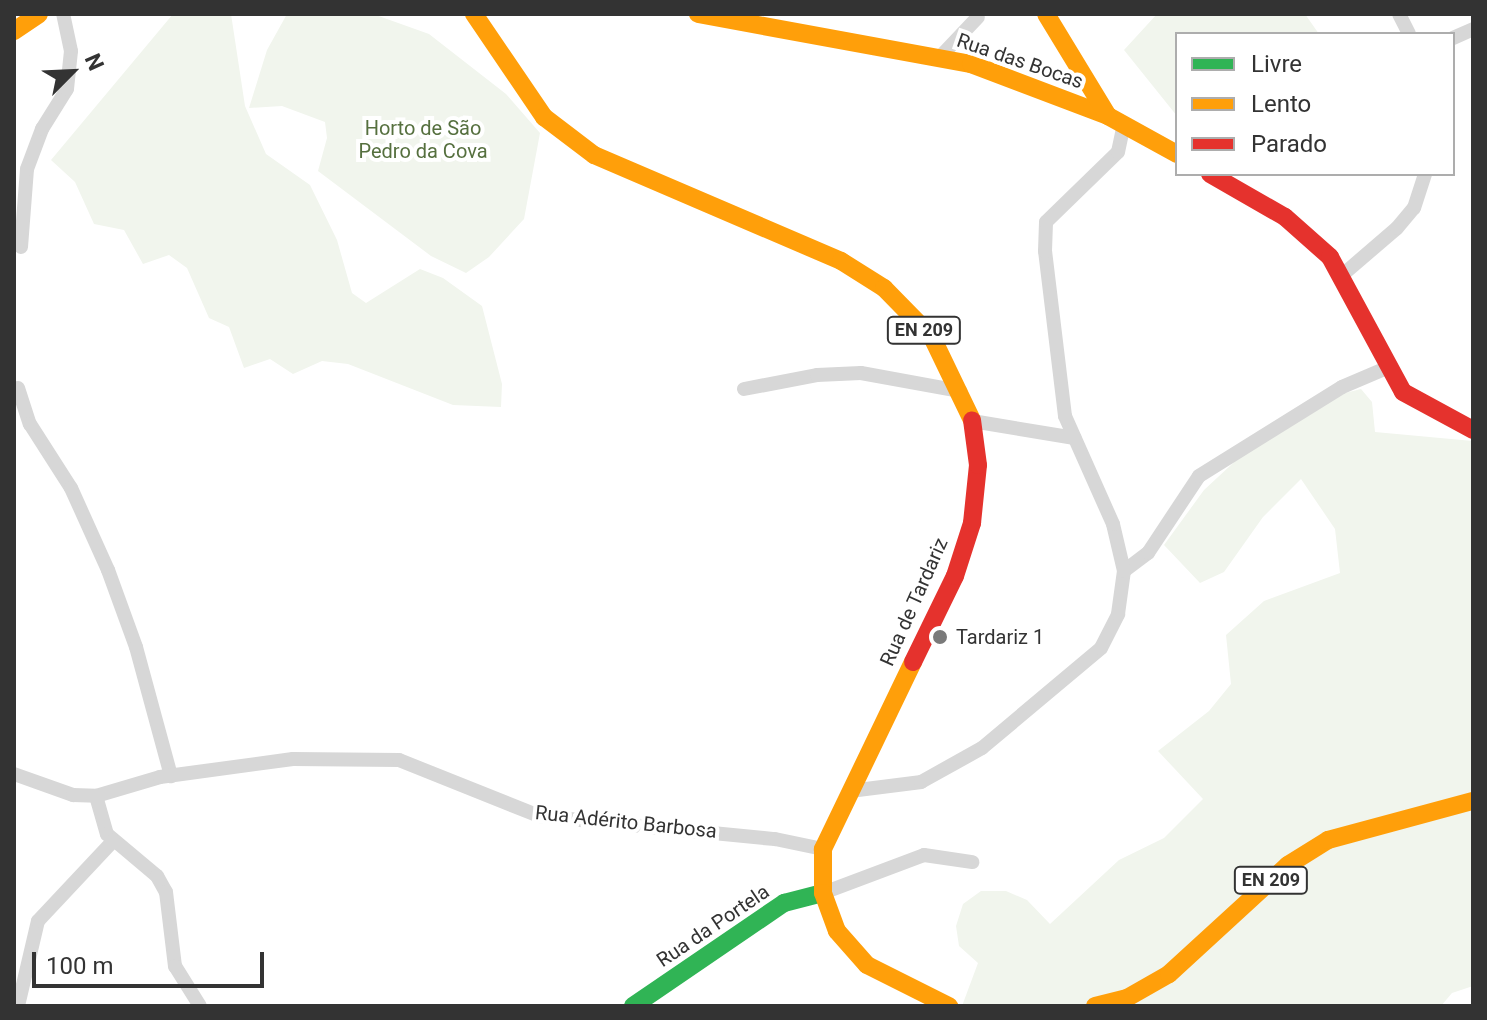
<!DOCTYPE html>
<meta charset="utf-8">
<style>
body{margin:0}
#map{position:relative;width:1487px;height:1020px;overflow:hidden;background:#fff;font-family:Roboto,sans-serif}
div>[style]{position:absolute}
.green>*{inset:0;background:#f1f5ed}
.street>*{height:14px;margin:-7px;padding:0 7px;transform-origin:7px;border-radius:7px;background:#d7d7d7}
.fast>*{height:18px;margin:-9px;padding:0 9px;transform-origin:9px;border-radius:9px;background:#30b455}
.slow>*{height:18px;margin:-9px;padding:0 9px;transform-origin:9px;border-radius:9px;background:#ff9f0a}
.jam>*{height:18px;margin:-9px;padding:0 9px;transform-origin:9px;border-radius:9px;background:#e5322d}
.dots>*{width:22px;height:22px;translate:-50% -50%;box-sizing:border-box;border:4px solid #fff;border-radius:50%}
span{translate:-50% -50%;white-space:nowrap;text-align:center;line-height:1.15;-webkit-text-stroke:8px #fff;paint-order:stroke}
.shield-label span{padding:2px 6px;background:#fff;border:2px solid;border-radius:6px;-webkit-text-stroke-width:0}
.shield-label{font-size:18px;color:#333;font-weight:700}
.street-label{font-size:20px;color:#333}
.park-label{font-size:20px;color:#56703f}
.poi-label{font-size:20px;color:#333}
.left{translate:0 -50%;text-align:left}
.frame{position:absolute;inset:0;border:16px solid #333;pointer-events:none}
.legend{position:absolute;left:1175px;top:32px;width:280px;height:144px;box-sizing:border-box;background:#fff;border:2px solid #adadad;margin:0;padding:10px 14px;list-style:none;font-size:24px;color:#333}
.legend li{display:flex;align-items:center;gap:16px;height:40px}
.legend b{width:40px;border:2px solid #adadad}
.north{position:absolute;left:32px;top:32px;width:80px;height:80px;-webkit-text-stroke:6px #fff;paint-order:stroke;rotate:66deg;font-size:22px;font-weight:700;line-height:32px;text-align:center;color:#333}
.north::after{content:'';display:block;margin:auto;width:28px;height:36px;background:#333;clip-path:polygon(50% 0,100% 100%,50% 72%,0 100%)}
.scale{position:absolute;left:32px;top:952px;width:232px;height:36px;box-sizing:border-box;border:4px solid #333;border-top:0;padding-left:10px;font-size:24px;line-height:28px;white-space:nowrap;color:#333;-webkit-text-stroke:6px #fff;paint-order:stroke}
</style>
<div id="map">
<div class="green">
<div style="clip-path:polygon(173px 14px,231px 14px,245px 106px,266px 154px,310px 185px,337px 240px,352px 293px,366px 303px,420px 269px,443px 278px,482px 306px,502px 384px,501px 407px,453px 405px,348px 364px,322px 361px,293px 374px,270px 359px,244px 368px,229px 327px,209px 318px,187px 268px,169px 255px,143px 264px,124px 230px,94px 224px,75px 182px,51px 160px)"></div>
<div style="clip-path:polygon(287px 14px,373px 14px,429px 34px,506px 94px,540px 133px,524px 219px,489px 257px,466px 273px,431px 256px,318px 171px,327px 138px,325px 122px,282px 106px,249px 108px,267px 50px)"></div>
<div style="clip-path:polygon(1157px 14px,1305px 14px,1319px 34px,1177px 34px,1177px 116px,1124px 50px)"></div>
<div style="clip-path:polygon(1361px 389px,1372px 402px,1375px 432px,1473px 441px,1473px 986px,1452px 993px,1441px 1006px,962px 1006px,978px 963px,959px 946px,956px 926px,963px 904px,981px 891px,1006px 891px,1027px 900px,1050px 924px,1119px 860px,1164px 838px,1203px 799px,1158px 751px,1209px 711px,1231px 684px,1226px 635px,1264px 601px,1340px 573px,1335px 529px,1301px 479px,1263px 517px,1224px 572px,1200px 583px,1164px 545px,1204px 490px,1245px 452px,1337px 395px)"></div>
</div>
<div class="street">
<div style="left:1399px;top:14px;width:22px;rotate:63deg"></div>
<div style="left:1453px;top:38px;width:22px;rotate:-24deg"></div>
<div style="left:940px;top:57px;width:55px;rotate:-46.5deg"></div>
<div style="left:21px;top:247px;width:78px;rotate:-85.6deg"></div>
<div style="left:27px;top:169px;width:43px;rotate:-69.4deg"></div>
<div style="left:42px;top:129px;width:47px;rotate:-58deg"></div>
<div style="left:67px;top:89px;width:38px;rotate:-84deg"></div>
<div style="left:71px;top:51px;width:38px;rotate:-102deg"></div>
<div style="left:1340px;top:277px;width:75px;rotate:-40.7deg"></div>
<div style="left:1397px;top:228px;width:26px;rotate:-50deg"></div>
<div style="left:1414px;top:208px;width:36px;rotate:-72deg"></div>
<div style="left:18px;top:388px;width:38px;rotate:72deg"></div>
<div style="left:30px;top:424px;width:76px;rotate:57.4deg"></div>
<div style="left:71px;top:488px;width:90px;rotate:65.7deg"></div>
<div style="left:108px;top:570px;width:82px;rotate:70deg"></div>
<div style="left:136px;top:647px;width:134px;rotate:74.8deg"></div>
<div style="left:744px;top:389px;width:74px;rotate:-10.9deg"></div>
<div style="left:817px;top:375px;width:44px;rotate:-2.6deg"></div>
<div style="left:861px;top:373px;width:101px;rotate:10.3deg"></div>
<div style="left:972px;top:421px;width:104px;rotate:9.4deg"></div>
<div style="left:1124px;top:571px;width:30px;rotate:-37deg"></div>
<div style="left:1148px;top:553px;width:92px;rotate:-56.5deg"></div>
<div style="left:1199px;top:476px;width:168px;rotate:-31.9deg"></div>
<div style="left:1342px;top:387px;width:51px;rotate:-23.1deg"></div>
<div style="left:14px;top:774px;width:63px;rotate:19.6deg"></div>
<div style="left:73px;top:795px;width:23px;rotate:2deg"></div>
<div style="left:96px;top:796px;width:67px;rotate:-16.5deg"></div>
<div style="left:160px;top:777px;width:134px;rotate:-7.7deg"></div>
<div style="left:293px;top:759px;width:106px;rotate:0.5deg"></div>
<div style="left:399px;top:760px;width:151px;rotate:21.8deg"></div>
<div style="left:539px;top:816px;width:237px;rotate:5.6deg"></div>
<div style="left:775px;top:839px;width:49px;rotate:11.8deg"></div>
<div style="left:850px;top:791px;width:72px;rotate:-7.2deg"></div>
<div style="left:921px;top:782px;width:70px;rotate:-29.1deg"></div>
<div style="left:982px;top:748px;width:155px;rotate:-40deg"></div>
<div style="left:1101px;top:648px;width:38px;rotate:-63deg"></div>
<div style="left:1118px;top:614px;width:43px;rotate:-82.1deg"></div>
<div style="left:1124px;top:571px;width:48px;rotate:-103.2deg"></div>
<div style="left:1113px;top:524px;width:118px;rotate:-114deg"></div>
<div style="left:1065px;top:416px;width:166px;rotate:-96.9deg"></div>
<div style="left:1045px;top:251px;width:29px;rotate:-88deg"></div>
<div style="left:1046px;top:222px;width:100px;rotate:-44.2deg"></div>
<div style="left:1118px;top:152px;width:29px;rotate:-78deg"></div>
<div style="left:96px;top:796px;width:40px;rotate:74deg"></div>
<div style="left:107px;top:834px;width:65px;rotate:40deg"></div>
<div style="left:157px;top:876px;width:18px;rotate:61deg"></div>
<div style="left:166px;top:892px;width:75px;rotate:83.1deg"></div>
<div style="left:175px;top:966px;width:47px;rotate:58deg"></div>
<div style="left:823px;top:893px;width:108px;rotate:-20.6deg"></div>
<div style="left:924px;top:855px;width:49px;rotate:8.3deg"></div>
<div style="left:18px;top:1006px;width:87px;rotate:-76.8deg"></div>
<div style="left:38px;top:921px;width:110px;rotate:-46.8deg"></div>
</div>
<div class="fast">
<div style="left:633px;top:1006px;width:183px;rotate:-34.3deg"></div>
<div style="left:784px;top:903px;width:40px;rotate:-14.4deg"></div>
</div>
<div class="slow">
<div style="left:474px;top:14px;width:125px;rotate:55.8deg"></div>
<div style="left:544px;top:117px;width:63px;rotate:37.2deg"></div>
<div style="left:594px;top:155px;width:269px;rotate:23.2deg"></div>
<div style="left:841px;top:261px;width:51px;rotate:32.1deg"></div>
<div style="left:884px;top:288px;width:69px;rotate:45.6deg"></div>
<div style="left:932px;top:337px;width:92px;rotate:64.3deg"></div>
<div style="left:698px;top:14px;width:278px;rotate:10.4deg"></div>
<div style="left:971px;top:64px;width:147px;rotate:20.8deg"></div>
<div style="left:1108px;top:116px;width:79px;rotate:28.8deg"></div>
<div style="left:1046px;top:14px;width:119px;rotate:58.7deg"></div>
<div style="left:14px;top:31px;width:30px;rotate:-34deg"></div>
<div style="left:913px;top:662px;width:208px;rotate:115.7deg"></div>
<div style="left:823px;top:849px;width:44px;rotate:90deg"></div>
<div style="left:823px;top:893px;width:40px;rotate:69.8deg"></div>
<div style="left:837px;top:931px;width:45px;rotate:48.6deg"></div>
<div style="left:867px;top:965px;width:92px;rotate:26.6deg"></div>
<div style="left:1095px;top:1006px;width:33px;rotate:-14deg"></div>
<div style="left:1127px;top:998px;width:48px;rotate:-29.7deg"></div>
<div style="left:1169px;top:974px;width:161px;rotate:-42.5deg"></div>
<div style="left:1288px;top:865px;width:47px;rotate:-32deg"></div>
<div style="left:1328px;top:840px;width:150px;rotate:-15.1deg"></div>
</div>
<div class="jam">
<div style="left:1210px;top:174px;width:86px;rotate:29.8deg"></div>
<div style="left:1285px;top:217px;width:60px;rotate:41.6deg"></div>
<div style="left:1330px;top:257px;width:153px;rotate:61.6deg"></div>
<div style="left:1403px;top:392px;width:80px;rotate:28.5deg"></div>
<div style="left:913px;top:662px;width:96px;rotate:-64deg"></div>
<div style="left:955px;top:576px;width:56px;rotate:-72.2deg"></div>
<div style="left:972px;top:523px;width:58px;rotate:-84.1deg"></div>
<div style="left:978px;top:465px;width:45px;rotate:-97.6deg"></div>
</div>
<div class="dots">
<div style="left:940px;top:637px;background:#7a7a7a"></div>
</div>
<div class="shield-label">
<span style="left:924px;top:330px">EN 209</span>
<span style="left:1271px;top:880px">EN 209</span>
</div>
<div class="street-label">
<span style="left:1020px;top:61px;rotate:19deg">Rua das Bocas</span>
<span style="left:914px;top:602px;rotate:-66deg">Rua de Tardariz</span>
<span style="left:626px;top:822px;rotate:6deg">Rua Adérito Barbosa</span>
<span style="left:713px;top:926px;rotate:-34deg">Rua da Portela</span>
</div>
<div class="park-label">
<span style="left:423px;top:140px">Horto de São<br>Pedro da Cova</span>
</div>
<div class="poi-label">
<span class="left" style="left:956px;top:637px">Tardariz 1</span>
</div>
<div class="frame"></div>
<ul class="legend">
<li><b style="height:10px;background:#30b455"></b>Livre</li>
<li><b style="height:10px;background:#ff9f0a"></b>Lento</li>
<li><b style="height:10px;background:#e5322d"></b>Parado</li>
</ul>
<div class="north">N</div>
<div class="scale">100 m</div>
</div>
